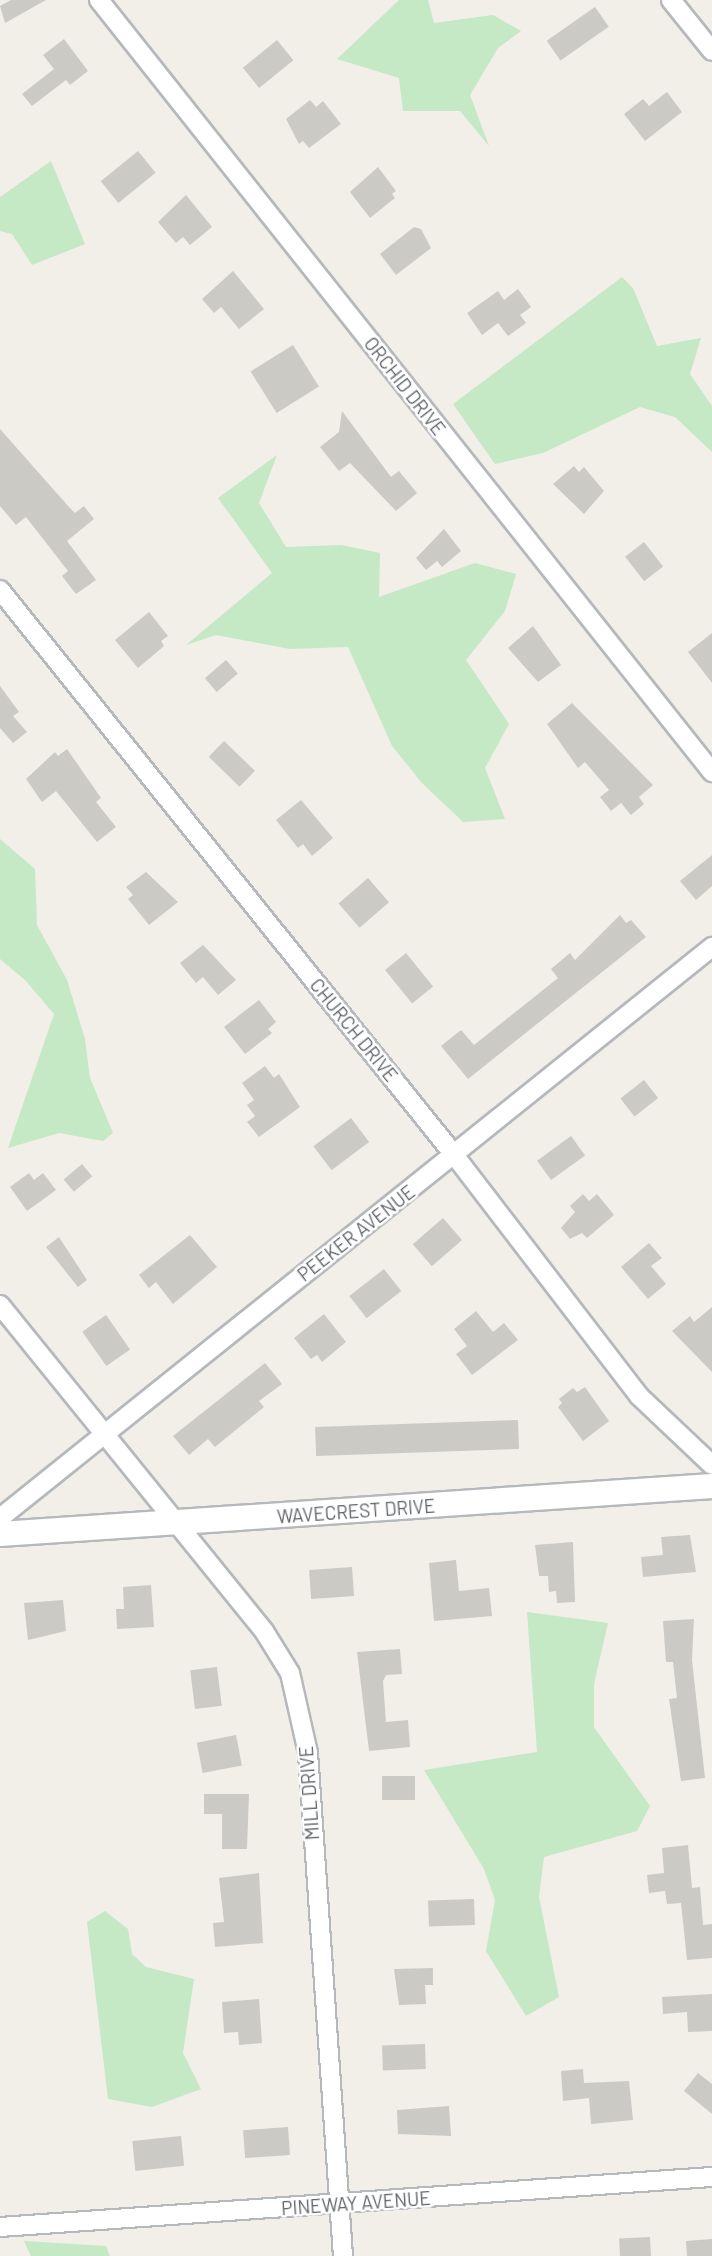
<!DOCTYPE html>
<style>
body{margin:0}
#map{position:relative;width:712px;height:2256px;overflow:hidden;background:#f1efe8;font-family:Barlow,sans-serif}
div>[style]{position:absolute}
.green>*{inset:0;background:#c5e8c5}
.building>*{inset:0;background:#cccac5;transform-origin:0 0}
.roads{filter:drop-shadow(2px 0 #b5b8bc) drop-shadow(-2px 0 #b5b8bc) drop-shadow(0 2px #b5b8bc) drop-shadow(0 -2px #b5b8bc)}
.street>*{height:18px;margin:-9px;padding:0 9px;transform-origin:9px;border-radius:9px;background:#fff}
.secondary>*{height:24px;margin:-12px;padding:0 12px;transform-origin:12px;border-radius:12px;background:#fff}
span{translate:-50% -50%;white-space:nowrap;text-align:center;line-height:1.15;-webkit-text-stroke:5px #fff;paint-order:stroke}
.street-label{font-size:19px;color:#5f6368}
</style>
<div id="map">
<div class="green">
<div style="clip-path:polygon(399px 0,428px 0,434px 23px,493px 15px,521px 31px,498px 48px,470px 95px,489px 146px,460px 111px,403px 111px,399px 78px,337px 59px)"></div>
<div style="clip-path:polygon(51px 161px,85px 244px,32px 265px,12px 234px,0 231px,0 197px)"></div>
<div style="clip-path:polygon(622px 277px,633px 288px,657px 346px,701px 338px,690px 374px,712px 406px,712px 452px,675px 417px,640px 407px,543px 453px,495px 464px,453px 404px)"></div>
<div style="clip-path:polygon(277px 455px,259px 503px,286px 547px,341px 545px,380px 553px,379px 597px,475px 563px,516px 574px,505px 611px,466px 660px,509px 724px,485px 768px,505px 819px,463px 822px,422px 783px,392px 746px,348px 647px,290px 649px,216px 635px,186px 645px,272px 573px,218px 498px)"></div>
<div style="clip-path:polygon(0 839px,35px 869px,37px 925px,67px 980px,85px 1039px,90px 1078px,113px 1133px,103px 1141px,59px 1133px,8px 1148px,54px 1014px,25px 980px,0 959px)"></div>
<div style="clip-path:polygon(527px 1612px,608px 1623px,594px 1684px,594px 1727px,650px 1806px,637px 1831px,544px 1857px,539px 1897px,559px 1997px,526px 2016px,486px 1951px,495px 1900px,484px 1869px,424px 1770px,537px 1752px)"></div>
<div style="clip-path:polygon(105px 1911px,128px 1929px,132px 1954px,146px 1967px,194px 1979px,183px 2053px,201px 2089px,152px 2107px,108px 2099px,87px 1922px)"></div>
<div style="clip-path:polygon(24px 2241px,106px 2246px,110px 2256px,31px 2256px)"></div>
</div>
<div class="building">
<div style="clip-path:polygon(11px 0,46px 0,5px 23px,0 6px)"></div>
<div style="left:595px;top:7px;width:24px;height:59px;rotate:55deg"></div>
<div style="clip-path:polygon(64px 39px,88px 71px,70px 85px,66px 80px,32px 106px,22px 94px,54px 69px,43px 55px)"></div>
<div style="left:277px;top:40px;width:26px;height:44px;rotate:51deg"></div>
<div style="clip-path:polygon(667px 92px,682px 112px,645px 141px,624px 114px,643px 99px,649px 106px)"></div>
<div style="clip-path:polygon(310px 100px,316px 107px,323px 101px,341px 124px,309px 148px,303px 141px,299px 144px,286px 119px)"></div>
<div style="left:138px;top:151px;width:28px;height:48px;rotate:51deg"></div>
<div style="clip-path:polygon(378px 167px,396px 191px,392px 194px,395px 198px,370px 218px,350px 192px)"></div>
<div style="clip-path:polygon(186px 195px,212px 227px,190px 245px,183px 237px,176px 243px,158px 222px)"></div>
<div style="clip-path:polygon(414px 227px,421px 229px,431px 248px,396px 275px,380px 254px)"></div>
<div style="clip-path:polygon(233px 271px,264px 309px,239px 329px,221px 307px,214px 313px,202px 299px)"></div>
<div style="clip-path:polygon(518px 289px,531px 307px,520px 315px,526px 323px,508px 336px,498px 323px,482px 335px,467px 313px,498px 291px,504px 300px)"></div>
<div style="left:293px;top:345px;width:49px;height:50px;rotate:58deg"></div>
<div style="clip-path:polygon(342px 411px,391px 477px,399px 471px,417px 493px,396px 511px,350px 463px,339px 471px,320px 447px,339px 432px)"></div>
<div style="clip-path:polygon(0 429px,69px 507px,75px 513px,84px 506px,94px 519px,67px 541px,96px 580px,76px 594px,62px 576px,68px 571px,26px 517px,16px 525px,0 506px)"></div>
<div style="clip-path:polygon(574px 466px,579px 472px,584px 467px,604px 491px,584px 514px,553px 484px)"></div>
<div style="clip-path:polygon(444px 529px,461px 551px,442px 567px,437px 561px,426px 570px,416px 558px)"></div>
<div style="left:644px;top:542px;width:31px;height:24px;rotate:52deg"></div>
<div style="clip-path:polygon(149px 612px,168px 636px,161px 641px,164px 646px,138px 668px,115px 640px)"></div>
<div style="clip-path:polygon(533px 626px,561px 665px,538px 682px,508px 648px)"></div>
<div style="clip-path:polygon(712px 633px,712px 683px,688px 652px)"></div>
<div style="left:226px;top:660px;width:18px;height:28px;rotate:49deg"></div>
<div style="clip-path:polygon(0 686px,19px 712px,13px 716px,27px 732px,13px 743px,0 728px)"></div>
<div style="clip-path:polygon(572px 703px,653px 785px,639px 797px,644px 804px,631px 815px,621px 803px,611px 811px,600px 797px,609px 790px,585px 762px,578px 768px,547px 724px)"></div>
<div style="left:224px;top:741px;width:43px;height:22px;rotate:44deg"></div>
<div style="clip-path:polygon(67px 749px,101px 798px,96px 802px,116px 827px,97px 842px,56px 791px,42px 802px,26px 779px,55px 752px,58px 756px)"></div>
<div style="clip-path:polygon(301px 800px,333px 838px,312px 856px,303px 844px,298px 848px,276px 820px)"></div>
<div style="clip-path:polygon(712px 855px,712px 886px,696px 900px,680px 881px)"></div>
<div style="clip-path:polygon(146px 872px,178px 902px,149px 925px,128px 899px,133px 895px,126px 887px)"></div>
<div style="left:368px;top:878px;width:32px;height:39px;rotate:49deg"></div>
<div style="clip-path:polygon(620px 915px,626px 923px,631px 920px,646px 937px,468px 1079px,441px 1046px,461px 1030px,474px 1045px,558px 978px,551px 969px,570px 953px,575px 960px)"></div>
<div style="clip-path:polygon(203px 945px,236px 980px,218px 995px,203px 977px,196px 983px,180px 963px)"></div>
<div style="left:406px;top:953px;width:43px;height:27px;rotate:51deg"></div>
<div style="clip-path:polygon(259px 1000px,276px 1022px,268px 1029px,272px 1033px,245px 1054px,224px 1027px)"></div>
<div style="clip-path:polygon(265px 1066px,274px 1078px,279px 1074px,300px 1107px,259px 1137px,247px 1122px,255px 1116px,247px 1105px,254px 1100px,242px 1083px)"></div>
<div style="left:644px;top:1080px;width:23px;height:30px;rotate:52deg"></div>
<div style="left:351px;top:1118px;width:30px;height:47px;rotate:53deg"></div>
<div style="left:571px;top:1136px;width:24px;height:42px;rotate:54deg"></div>
<div style="left:82px;top:1164px;width:16px;height:24px;rotate:50deg"></div>
<div style="clip-path:polygon(29px 1173px,34px 1180px,43px 1173px,56px 1190px,27px 1211px,10px 1187px)"></div>
<div style="clip-path:polygon(583px 1194px,589px 1201px,597px 1194px,614px 1215px,587px 1238px,582px 1233px,570px 1239px,561px 1228px,575px 1212px,570px 1206px)"></div>
<div style="left:443px;top:1218px;width:29px;height:40px;rotate:49deg"></div>
<div style="clip-path:polygon(190px 1235px,217px 1267px,173px 1304px,156px 1282px,149px 1288px,139px 1275px)"></div>
<div style="clip-path:polygon(59px 1237px,87px 1280px,78px 1287px,46px 1247px)"></div>
<div style="clip-path:polygon(649px 1243px,662px 1258px,651px 1266px,666px 1284px,648px 1299px,621px 1267px)"></div>
<div style="left:384px;top:1269px;width:28px;height:44px;rotate:52deg"></div>
<div style="clip-path:polygon(712px 1307px,712px 1372px,672px 1331px,690px 1316px,694px 1322px)"></div>
<div style="clip-path:polygon(476px 1311px,493px 1332px,504px 1323px,518px 1340px,472px 1375px,456px 1354px,467px 1346px,454px 1329px)"></div>
<div style="clip-path:polygon(324px 1314px,346px 1342px,322px 1362px,317px 1355px,311px 1359px,294px 1338px)"></div>
<div style="left:106px;top:1315px;width:42px;height:29px;rotate:55deg"></div>
<div style="clip-path:polygon(265px 1363px,282px 1384px,259px 1401px,264px 1407px,215px 1447px,208px 1439px,189px 1455px,173px 1436px)"></div>
<div style="clip-path:polygon(585px 1387px,609px 1421px,583px 1441px,558px 1407px,562px 1403px,559px 1399px,573px 1388px,577px 1392px)"></div>
<div style="left:518px;top:1420px;width:29px;height:203px;rotate:88deg"></div>
<div style="clip-path:polygon(690px 1535px,696px 1572px,643px 1577px,641px 1557px,663px 1555px,661px 1537px)"></div>
<div style="clip-path:polygon(573px 1542px,575px 1602px,557px 1603px,556px 1591px,549px 1592px,548px 1576px,539px 1576px,535px 1545px)"></div>
<div style="clip-path:polygon(456px 1560px,459px 1591px,489px 1588px,492px 1616px,434px 1621px,429px 1563px)"></div>
<div style="left:352px;top:1567px;width:29px;height:43px;rotate:86deg"></div>
<div style="clip-path:polygon(151px 1585px,154px 1627px,117px 1629px,116px 1609px,124px 1609px,123px 1587px)"></div>
<div style="clip-path:polygon(63px 1600px,66px 1631px,28px 1640px,24px 1603px)"></div>
<div style="clip-path:polygon(694px 1619px,692px 1660px,705px 1778px,681px 1781px,669px 1699px,677px 1698px,673px 1662px,666px 1662px,663px 1621px)"></div>
<div style="clip-path:polygon(400px 1649px,402px 1674px,386px 1675px,383px 1681px,386px 1722px,408px 1720px,410px 1747px,369px 1751px,357px 1652px)"></div>
<div style="left:217px;top:1667px;width:39px;height:27px;rotate:83deg"></div>
<div style="left:236px;top:1735px;width:31px;height:40px;rotate:79deg"></div>
<div style="left:382px;top:1776px;width:33px;height:24px"></div>
<div style="clip-path:polygon(204px 1794px,249px 1794px,247px 1849px,222px 1849px,222px 1814px,204px 1814px)"></div>
<div style="clip-path:polygon(688px 1845px,692px 1888px,700px 1887px,703px 1925px,712px 1924px,712px 1958px,687px 1960px,681px 1903px,667px 1904px,665px 1891px,649px 1893px,647px 1875px,664px 1873px,662px 1848px)"></div>
<div style="clip-path:polygon(259px 1873px,263px 1943px,215px 1947px,213px 1923px,224px 1922px,219px 1878px)"></div>
<div style="left:474px;top:1899px;width:26px;height:46px;rotate:88deg"></div>
<div style="clip-path:polygon(433px 1968px,433px 1985px,425px 1985px,426px 2004px,399px 2005px,394px 1969px)"></div>
<div style="clip-path:polygon(712px 1994px,712px 2031px,688px 2032px,687px 2012px,663px 2014px,662px 1997px)"></div>
<div style="clip-path:polygon(259px 1999px,262px 2043px,239px 2045px,238px 2032px,224px 2033px,222px 2002px)"></div>
<div style="left:425px;top:2044px;width:25px;height:43px;rotate:88deg"></div>
<div style="clip-path:polygon(583px 2069px,584px 2083px,629px 2081px,633px 2120px,591px 2124px,589px 2098px,563px 2101px,561px 2071px)"></div>
<div style="clip-path:polygon(698px 2073px,712px 2084px,712px 2114px,684px 2091px)"></div>
<div style="clip-path:polygon(449px 2106px,451px 2136px,398px 2134px,397px 2110px)"></div>
<div style="left:288px;top:2127px;width:28px;height:45px;rotate:86deg"></div>
<div style="left:181px;top:2136px;width:30px;height:49px;rotate:84deg"></div>
<div style="left:650px;top:2237px;width:19px;height:31px;rotate:87deg"></div>
<div style="clip-path:polygon(712px 2239px,712px 2256px,687px 2256px,686px 2241px)"></div>
</div>
<div class="roads">
<div class="street">
<div style="left:99px;top:0;width:986px;rotate:51.55deg"></div>
<div style="left:671px;top:0;width:65px;rotate:51.2deg"></div>
<div style="left:0;top:590px;width:726px;rotate:51.2deg"></div>
<div style="left:455px;top:1156px;width:302px;rotate:52.5deg"></div>
<div style="left:639px;top:1396px;width:100px;rotate:43.4deg"></div>
<div style="left:0;top:1305px;width:419px;rotate:51deg"></div>
<div style="left:264px;top:1631px;width:49px;rotate:58.2deg"></div>
<div style="left:290px;top:1673px;width:82px;rotate:77.3deg"></div>
<div style="left:308px;top:1753px;width:504px;rotate:86.02deg"></div>
<div style="left:0;top:1518px;width:913px;rotate:-38.73deg"></div>
<div style="left:0;top:2227px;width:714px;rotate:-4.02deg"></div>
</div>
<div class="secondary">
<div style="left:0;top:1534px;width:714px;rotate:-3.86deg"></div>
</div>
</div>
<div class="street-label">
<span style="left:405px;top:386px;rotate:52deg">ORCHID DRIVE</span>
<span style="left:354px;top:1030px;rotate:51deg">CHURCH DRIVE</span>
<span style="left:356px;top:1233px;rotate:-38deg">PEEKER AVENUE</span>
<span style="left:356px;top:1511px;rotate:-4deg">WAVECREST DRIVE</span>
<span style="left:309px;top:1793px;rotate:-94deg">MILL DRIVE</span>
<span style="left:356px;top:2203px;rotate:-4deg">PINEWAY AVENUE</span>
</div>
</div>
